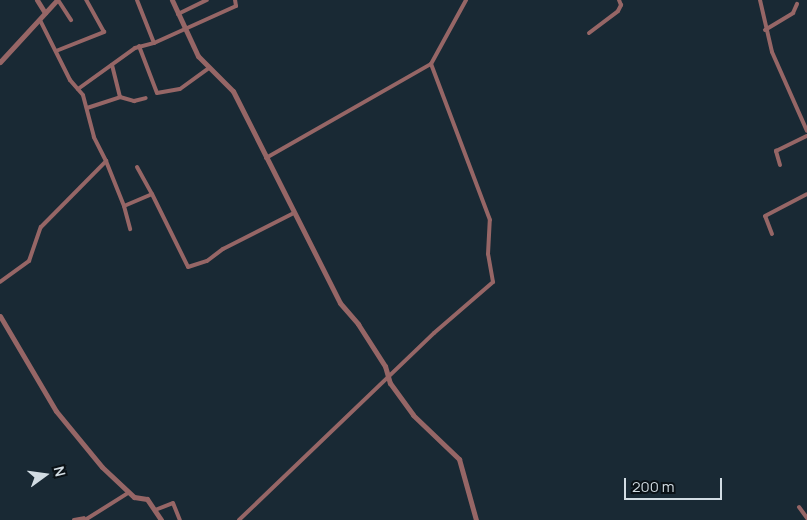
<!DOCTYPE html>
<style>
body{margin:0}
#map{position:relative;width:807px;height:520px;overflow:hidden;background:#192934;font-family:Manrope,sans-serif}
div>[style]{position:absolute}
.minor>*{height:4px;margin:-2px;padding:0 2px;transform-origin:2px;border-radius:2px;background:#966666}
.tertiary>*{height:5px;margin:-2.5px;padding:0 2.5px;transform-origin:2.5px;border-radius:2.5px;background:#966666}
span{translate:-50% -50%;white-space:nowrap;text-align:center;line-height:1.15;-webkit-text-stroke:4px #0a1116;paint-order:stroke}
.north{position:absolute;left:20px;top:450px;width:50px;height:50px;-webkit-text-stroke:4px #0a1116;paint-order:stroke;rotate:76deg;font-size:14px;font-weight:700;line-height:20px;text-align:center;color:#d2dce3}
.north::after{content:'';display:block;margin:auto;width:18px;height:22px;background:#d2dce3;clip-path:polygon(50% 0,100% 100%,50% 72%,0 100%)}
.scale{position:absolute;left:624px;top:478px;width:98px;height:22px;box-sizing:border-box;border:2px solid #d2dce3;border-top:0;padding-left:6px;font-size:15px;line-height:18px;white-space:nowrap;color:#d2dce3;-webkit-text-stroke:4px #0a1116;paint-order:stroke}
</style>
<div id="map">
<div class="minor">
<div style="left:58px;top:0;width:24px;rotate:57deg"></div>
<div style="left:760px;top:0;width:53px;rotate:77deg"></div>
<div style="left:772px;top:52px;width:86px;rotate:66.1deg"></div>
<div style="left:178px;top:14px;width:32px;rotate:-26deg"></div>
<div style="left:765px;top:30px;width:33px;rotate:-31deg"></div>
<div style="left:793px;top:13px;width:10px;rotate:-66deg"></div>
<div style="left:589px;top:33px;width:36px;rotate:-37deg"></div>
<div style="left:618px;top:11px;width:7px;rotate:-63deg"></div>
<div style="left:621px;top:5px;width:5px;rotate:-112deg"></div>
<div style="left:154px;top:43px;width:90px;rotate:-24.3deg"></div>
<div style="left:236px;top:6px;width:6px;rotate:-99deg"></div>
<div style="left:139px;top:46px;width:50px;rotate:69deg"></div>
<div style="left:157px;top:93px;width:23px;rotate:-10deg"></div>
<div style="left:180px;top:89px;width:36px;rotate:-36deg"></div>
<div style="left:56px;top:51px;width:52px;rotate:-21.6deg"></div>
<div style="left:104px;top:32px;width:37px;rotate:-119deg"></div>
<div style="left:78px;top:89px;width:70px;rotate:-35.7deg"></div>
<div style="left:135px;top:48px;width:20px;rotate:-15deg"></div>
<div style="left:154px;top:43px;width:46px;rotate:-111.6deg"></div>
<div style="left:120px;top:97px;width:15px;rotate:16deg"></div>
<div style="left:134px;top:101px;width:12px;rotate:-14deg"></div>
<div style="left:87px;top:108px;width:35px;rotate:-18deg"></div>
<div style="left:120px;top:97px;width:33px;rotate:-104deg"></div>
<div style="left:266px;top:158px;width:190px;rotate:-29.7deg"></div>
<div style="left:431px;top:64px;width:73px;rotate:-61.3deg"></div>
<div style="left:106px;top:161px;width:48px;rotate:68.2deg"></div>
<div style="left:124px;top:206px;width:30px;rotate:-23deg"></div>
<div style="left:152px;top:194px;width:81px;rotate:63.7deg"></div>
<div style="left:188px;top:267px;width:20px;rotate:-18deg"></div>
<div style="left:207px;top:261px;width:20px;rotate:-37deg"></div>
<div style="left:223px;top:249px;width:80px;rotate:-26.9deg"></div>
<div style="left:780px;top:165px;width:15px;rotate:-106deg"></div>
<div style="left:776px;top:151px;width:34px;rotate:-26deg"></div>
<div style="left:137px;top:167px;width:31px;rotate:61deg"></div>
<div style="left:124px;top:206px;width:24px;rotate:75deg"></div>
<div style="left:772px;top:234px;width:19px;rotate:-111deg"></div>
<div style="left:765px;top:216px;width:47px;rotate:-27.6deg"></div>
<div style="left:0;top:282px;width:36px;rotate:-36deg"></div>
<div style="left:29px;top:261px;width:36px;rotate:-71deg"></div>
<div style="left:41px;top:227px;width:93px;rotate:-45.4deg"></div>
<div style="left:106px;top:161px;width:27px;rotate:-117deg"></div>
<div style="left:94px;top:137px;width:43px;rotate:-104.7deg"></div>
<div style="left:83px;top:95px;width:20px;rotate:-131deg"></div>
<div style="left:70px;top:80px;width:67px;rotate:-116.6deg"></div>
<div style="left:799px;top:507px;width:14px;rotate:54deg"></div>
<div style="left:155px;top:510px;width:19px;rotate:-21deg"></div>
<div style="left:173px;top:503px;width:18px;rotate:68deg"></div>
<div style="left:74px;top:520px;width:10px;rotate:-11deg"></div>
<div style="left:85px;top:520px;width:51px;rotate:-32.1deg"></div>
<div style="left:239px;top:520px;width:270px;rotate:-43.8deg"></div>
<div style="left:434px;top:333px;width:78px;rotate:-40.8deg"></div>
<div style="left:493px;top:282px;width:28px;rotate:-100deg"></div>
<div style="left:488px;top:254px;width:34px;rotate:-87deg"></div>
<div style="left:490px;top:220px;width:167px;rotate:-110.7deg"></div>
</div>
<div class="tertiary">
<div style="left:37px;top:0;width:15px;rotate:58deg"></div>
<div style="left:172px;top:0;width:62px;rotate:65.1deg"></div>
<div style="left:198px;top:56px;width:49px;rotate:45deg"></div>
<div style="left:233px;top:91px;width:237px;rotate:63.2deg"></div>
<div style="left:340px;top:303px;width:28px;rotate:49deg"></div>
<div style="left:358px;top:324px;width:50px;rotate:57.3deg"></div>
<div style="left:385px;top:366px;width:18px;rotate:74deg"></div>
<div style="left:390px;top:383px;width:39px;rotate:54deg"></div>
<div style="left:413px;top:415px;width:64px;rotate:43.7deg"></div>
<div style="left:459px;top:459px;width:63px;rotate:74.4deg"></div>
<div style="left:0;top:62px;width:84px;rotate:-47.4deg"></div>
<div style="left:0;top:316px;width:110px;rotate:59.5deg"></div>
<div style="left:56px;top:411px;width:72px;rotate:50.6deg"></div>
<div style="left:102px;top:467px;width:44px;rotate:43.2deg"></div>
<div style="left:134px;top:497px;width:13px;rotate:9deg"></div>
<div style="left:147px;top:499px;width:25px;rotate:56deg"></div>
</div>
<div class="north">N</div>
<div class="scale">200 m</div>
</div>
